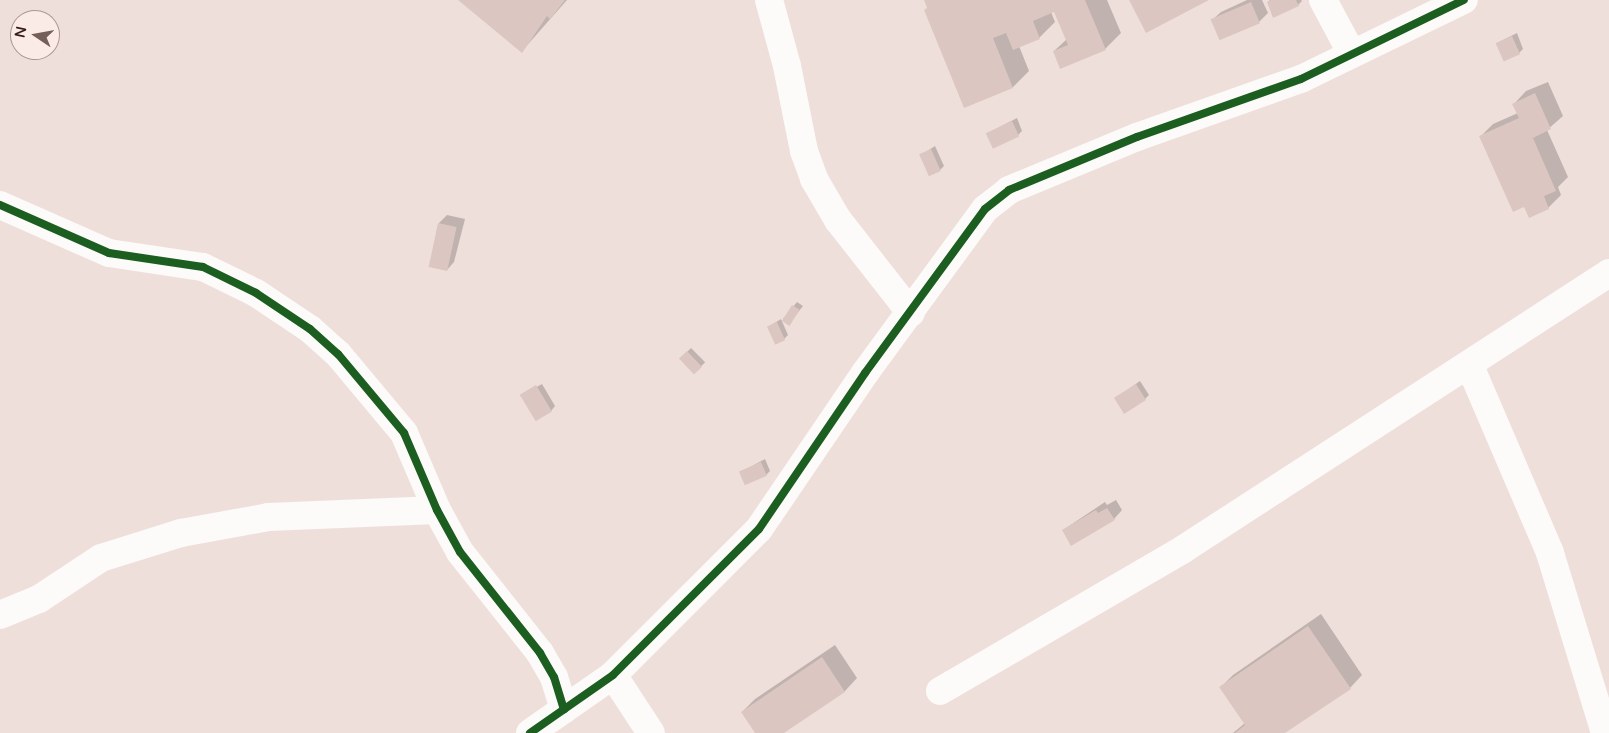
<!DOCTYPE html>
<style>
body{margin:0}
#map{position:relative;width:1609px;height:733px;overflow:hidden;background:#efdfdb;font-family:"Varela Round",sans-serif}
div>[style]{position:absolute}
.shadow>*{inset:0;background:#0003;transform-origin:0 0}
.building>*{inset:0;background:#dcc6c1;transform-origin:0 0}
.minor>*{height:28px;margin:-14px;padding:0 14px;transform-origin:14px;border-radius:14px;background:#fdfafa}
.cycleway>*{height:8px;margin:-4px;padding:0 4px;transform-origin:4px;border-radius:4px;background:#1b5e20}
span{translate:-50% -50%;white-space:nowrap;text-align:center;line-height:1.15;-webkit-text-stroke:5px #faebe7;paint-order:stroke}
.north{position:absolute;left:10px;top:10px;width:50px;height:50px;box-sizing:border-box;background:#faebe7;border:1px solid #ab9793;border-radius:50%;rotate:282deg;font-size:14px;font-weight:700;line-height:20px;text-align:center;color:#341a15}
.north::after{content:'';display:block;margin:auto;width:18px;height:22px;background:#755f5a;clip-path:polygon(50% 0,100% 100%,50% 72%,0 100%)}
</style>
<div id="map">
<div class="shadow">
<div style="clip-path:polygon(460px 0,567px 0,522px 51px)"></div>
<div style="clip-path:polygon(925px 0,1107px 0,1121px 33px,1105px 49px,1054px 51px,1067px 39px,1055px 10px,1051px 12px,1055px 22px,1039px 38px,1019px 46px,1029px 71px,1013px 87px,965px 106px)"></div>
<div style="clip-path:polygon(1247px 0,1262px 0,1268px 13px,1259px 22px,1212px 20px,1221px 12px)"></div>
<div style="clip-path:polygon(1270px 0,1301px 0,1302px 1px,1298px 5px,1268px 2px)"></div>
<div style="clip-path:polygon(1517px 33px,1523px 49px,1519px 53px,1497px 43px)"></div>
<div style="clip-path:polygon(1548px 82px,1563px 116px,1547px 130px,1568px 177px,1558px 187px,1561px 195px,1548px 208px,1480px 137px,1493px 124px,1518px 113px,1514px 104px,1526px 91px)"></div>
<div style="clip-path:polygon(1017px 118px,1022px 131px,1018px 135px,988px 133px)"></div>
<div style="clip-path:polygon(935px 146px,944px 166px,940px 170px,921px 155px)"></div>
<div style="clip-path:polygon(447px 215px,465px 219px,454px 262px,446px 271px,439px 223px)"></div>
<div style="clip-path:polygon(797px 302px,803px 306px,792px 320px,783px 319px)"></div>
<div style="clip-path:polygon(781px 319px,788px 335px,784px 339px,768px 327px)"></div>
<div style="left:691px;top:348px;width:20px;height:14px;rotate:45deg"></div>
<div style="clip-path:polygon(1140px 381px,1149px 395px,1145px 399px,1116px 398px)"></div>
<div style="clip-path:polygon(542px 384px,555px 406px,551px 411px,522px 395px)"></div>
<div style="clip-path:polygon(765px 459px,770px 471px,766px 475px,741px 472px)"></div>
<div style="clip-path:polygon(1116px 500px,1122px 510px,1114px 519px,1063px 530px,1105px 502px,1107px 505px)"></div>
<div style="clip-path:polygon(1321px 614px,1362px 675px,1350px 688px,1283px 733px,1233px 733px,1245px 723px,1221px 687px,1233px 675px)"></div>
<div style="clip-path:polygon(835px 645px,857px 678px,845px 691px,781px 733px,756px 733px,742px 712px,755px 699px)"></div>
</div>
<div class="building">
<div style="clip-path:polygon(458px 0,565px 0,550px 19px,547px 16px,522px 53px)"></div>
<div style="clip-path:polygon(924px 0,1085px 0,1106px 50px,1060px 69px,1053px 51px,1068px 45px,1054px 12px,1033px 21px,1040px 39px,1013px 50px,1006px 33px,993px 38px,1013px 88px,964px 108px,924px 10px,927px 8px)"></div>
<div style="clip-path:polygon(1129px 0,1209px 0,1146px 33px)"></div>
<div style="clip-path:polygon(1271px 0,1296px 0,1299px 6px,1273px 18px,1267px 2px)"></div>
<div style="left:1251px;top:2px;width:23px;height:44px;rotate:67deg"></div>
<div style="left:1512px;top:36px;width:20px;height:18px;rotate:66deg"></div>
<div style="clip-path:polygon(1535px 93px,1551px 129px,1533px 138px,1556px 191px,1544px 196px,1549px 209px,1529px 218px,1524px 207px,1513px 212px,1479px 136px,1519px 118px,1512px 104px)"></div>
<div style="left:1012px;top:121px;width:17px;height:29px;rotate:65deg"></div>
<div style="left:931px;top:149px;width:24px;height:13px;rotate:66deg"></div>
<div style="left:438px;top:223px;width:19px;height:45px;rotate:12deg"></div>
<div style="left:792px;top:305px;width:9px;height:19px;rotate:32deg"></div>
<div style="left:777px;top:322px;width:20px;height:11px;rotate:66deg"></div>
<div style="left:687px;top:351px;width:22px;height:11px;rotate:47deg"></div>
<div style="left:1136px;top:384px;width:19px;height:26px;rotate:58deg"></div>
<div style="left:536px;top:385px;width:31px;height:19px;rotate:59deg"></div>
<div style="left:761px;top:462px;width:15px;height:24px;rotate:67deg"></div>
<div style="clip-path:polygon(1107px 508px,1115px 520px,1071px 546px,1062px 530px,1096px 510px,1098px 513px)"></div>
<div style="clip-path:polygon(1308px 626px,1351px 689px,1285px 733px,1235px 733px,1245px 725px,1219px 687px)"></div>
<div style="clip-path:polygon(822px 657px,845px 692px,784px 733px,755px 733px,741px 712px)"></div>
</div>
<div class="minor">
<div style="left:769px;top:0;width:68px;rotate:74.7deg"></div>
<div style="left:787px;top:66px;width:87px;rotate:78.7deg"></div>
<div style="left:804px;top:151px;width:30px;rotate:70deg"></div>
<div style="left:814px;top:179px;width:48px;rotate:59.7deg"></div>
<div style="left:838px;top:220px;width:118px;rotate:51.9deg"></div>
<div style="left:1323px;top:0;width:61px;rotate:61.8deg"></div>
<div style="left:0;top:205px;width:119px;rotate:23.8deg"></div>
<div style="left:109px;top:253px;width:95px;rotate:8.5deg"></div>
<div style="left:203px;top:267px;width:59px;rotate:26.1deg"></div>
<div style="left:256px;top:293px;width:65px;rotate:33.7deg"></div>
<div style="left:310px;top:329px;width:38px;rotate:42deg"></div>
<div style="left:338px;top:354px;width:103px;rotate:50.1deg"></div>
<div style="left:404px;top:433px;width:84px;rotate:66.8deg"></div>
<div style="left:437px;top:510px;width:48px;rotate:61.3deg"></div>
<div style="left:460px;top:552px;width:129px;rotate:51.6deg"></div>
<div style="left:540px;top:653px;width:28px;rotate:60deg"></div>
<div style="left:554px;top:677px;width:34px;rotate:73deg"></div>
<div style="left:1470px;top:366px;width:203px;rotate:66.8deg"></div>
<div style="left:1550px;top:553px;width:188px;rotate:73deg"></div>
<div style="left:0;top:615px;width:42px;rotate:-22.3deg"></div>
<div style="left:39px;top:599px;width:74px;rotate:-33.5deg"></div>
<div style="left:101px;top:558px;width:84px;rotate:-17.4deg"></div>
<div style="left:181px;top:533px;width:89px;rotate:-10.3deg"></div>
<div style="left:269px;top:517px;width:168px;rotate:-2.4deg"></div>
<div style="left:613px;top:675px;width:69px;rotate:56.8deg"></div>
<div style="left:940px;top:691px;width:280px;rotate:-30.2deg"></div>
<div style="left:1182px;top:550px;width:509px;rotate:-32.97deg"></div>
<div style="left:530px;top:733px;width:101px;rotate:-34.9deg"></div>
<div style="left:613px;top:675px;width:206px;rotate:-45deg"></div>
<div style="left:759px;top:529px;width:189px;rotate:-55.8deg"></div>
<div style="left:865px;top:373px;width:203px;rotate:-53.8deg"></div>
<div style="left:985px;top:209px;width:31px;rotate:-38deg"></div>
<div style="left:1009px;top:190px;width:139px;rotate:-22.5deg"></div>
<div style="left:1137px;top:137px;width:174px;rotate:-19.5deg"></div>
<div style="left:1301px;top:79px;width:181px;rotate:-25.9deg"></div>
</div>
<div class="cycleway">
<div style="left:0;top:205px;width:119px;rotate:23.8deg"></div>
<div style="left:109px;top:253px;width:95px;rotate:8.5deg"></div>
<div style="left:203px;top:267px;width:59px;rotate:26.1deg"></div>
<div style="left:256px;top:293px;width:65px;rotate:33.7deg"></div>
<div style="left:310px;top:329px;width:38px;rotate:42deg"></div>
<div style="left:338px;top:354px;width:103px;rotate:50.1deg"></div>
<div style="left:404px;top:433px;width:84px;rotate:66.8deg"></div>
<div style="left:437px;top:510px;width:48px;rotate:61.3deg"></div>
<div style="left:460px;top:552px;width:129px;rotate:51.6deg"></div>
<div style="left:540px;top:653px;width:28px;rotate:60deg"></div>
<div style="left:554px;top:677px;width:34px;rotate:73deg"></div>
<div style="left:530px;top:733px;width:101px;rotate:-34.9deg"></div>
<div style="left:613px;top:675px;width:206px;rotate:-45deg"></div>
<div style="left:759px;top:529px;width:189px;rotate:-55.8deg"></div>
<div style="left:865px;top:373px;width:203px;rotate:-53.8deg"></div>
<div style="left:985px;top:209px;width:31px;rotate:-38deg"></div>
<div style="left:1009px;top:190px;width:139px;rotate:-22.5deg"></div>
<div style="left:1137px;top:137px;width:174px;rotate:-19.5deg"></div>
<div style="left:1301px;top:79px;width:181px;rotate:-25.9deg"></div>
</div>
<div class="north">N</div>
</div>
